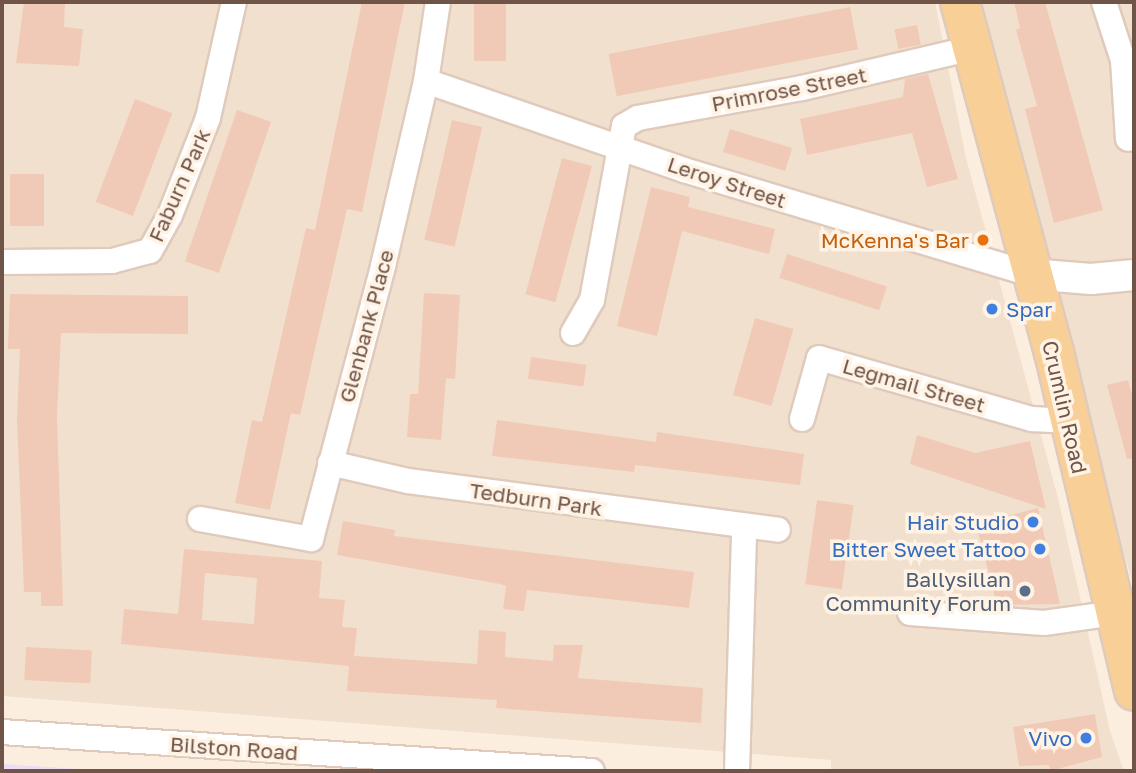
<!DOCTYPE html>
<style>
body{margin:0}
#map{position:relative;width:1136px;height:773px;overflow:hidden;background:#fbeedf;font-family:"Golos Text",sans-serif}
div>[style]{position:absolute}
.residential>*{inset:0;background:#f2e0ce}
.education>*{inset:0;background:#ebdcf7}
.building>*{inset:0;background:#f0cab7;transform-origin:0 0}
.roads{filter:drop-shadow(2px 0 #dfcabc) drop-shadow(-2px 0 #dfcabc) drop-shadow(0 2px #dfcabc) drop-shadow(0 -2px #dfcabc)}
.minor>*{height:24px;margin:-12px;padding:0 12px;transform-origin:12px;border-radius:12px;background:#fff}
.tertiary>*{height:30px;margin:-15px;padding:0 15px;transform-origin:15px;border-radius:15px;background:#fff}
.primary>*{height:38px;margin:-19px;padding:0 19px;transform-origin:19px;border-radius:19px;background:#f9cf98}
.dots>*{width:19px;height:19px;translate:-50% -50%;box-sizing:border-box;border:4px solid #fff3e5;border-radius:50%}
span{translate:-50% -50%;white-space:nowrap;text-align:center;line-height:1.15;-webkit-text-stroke:7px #fff3e5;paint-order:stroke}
.street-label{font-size:21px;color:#705448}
.food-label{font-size:21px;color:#c56008}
.right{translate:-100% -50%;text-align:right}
.shop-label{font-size:21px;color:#366cbe}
.left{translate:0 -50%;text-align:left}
.service-label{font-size:21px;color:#4e5e75}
.frame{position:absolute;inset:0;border:4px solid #705448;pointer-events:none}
</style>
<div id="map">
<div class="residential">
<div style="clip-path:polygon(2px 2px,935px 2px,966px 158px,1058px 498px,1110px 731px,1124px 771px,831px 771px,831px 760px,2px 696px)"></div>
<div style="clip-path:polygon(982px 2px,1134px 2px,1134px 588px,1086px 424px)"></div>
</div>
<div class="education">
<div style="clip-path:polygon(2px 764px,109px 771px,2px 771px)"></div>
</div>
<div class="building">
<div style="clip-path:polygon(24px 2px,65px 2px,64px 27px,83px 29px,79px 66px,16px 63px)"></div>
<div style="clip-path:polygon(362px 2px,405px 2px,362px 212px,347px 209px,300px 415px,291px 413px,270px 510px,235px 503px,252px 420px,262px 422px,306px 228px,315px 230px)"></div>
<div style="left:474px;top:2px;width:32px;height:59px"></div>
<div style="clip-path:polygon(1014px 2px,1045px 2px,1103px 210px,1054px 223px,1025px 109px,1037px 106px,1016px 30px,1020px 28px)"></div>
<div style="left:850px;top:7px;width:43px;height:246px;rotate:79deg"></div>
<div style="left:917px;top:25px;width:20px;height:23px;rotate:79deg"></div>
<div style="clip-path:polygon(928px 74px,958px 179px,927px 187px,912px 133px,807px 155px,800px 119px,903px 97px,905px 79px)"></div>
<div style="left:135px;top:99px;width:40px;height:110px;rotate:21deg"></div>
<div style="left:237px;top:110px;width:36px;height:160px;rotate:19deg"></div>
<div style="left:452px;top:120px;width:31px;height:123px;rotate:13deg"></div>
<div style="left:730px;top:129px;width:65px;height:24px;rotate:17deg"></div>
<div style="left:562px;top:158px;width:31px;height:141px;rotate:15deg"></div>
<div style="left:10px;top:174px;width:34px;height:52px"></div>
<div style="clip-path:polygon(651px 187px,690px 197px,688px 207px,775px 229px,769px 254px,682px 231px,657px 336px,617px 326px)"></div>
<div style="left:787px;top:254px;width:105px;height:25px;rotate:18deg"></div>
<div style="clip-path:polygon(424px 293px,460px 295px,455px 379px,446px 378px,441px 440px,407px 437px,410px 394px,418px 394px)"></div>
<div style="clip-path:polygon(10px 294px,188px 296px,188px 334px,61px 333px,57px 416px,63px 606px,41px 606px,41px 592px,24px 592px,17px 418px,20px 349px,8px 349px)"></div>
<div style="left:755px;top:318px;width:40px;height:80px;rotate:16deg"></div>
<div style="left:531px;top:357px;width:56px;height:22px;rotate:8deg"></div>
<div style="clip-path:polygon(1128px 380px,1134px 402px,1134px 458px,1127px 459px,1107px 385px)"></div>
<div style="clip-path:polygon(497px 420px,656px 442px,657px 432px,804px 454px,800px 485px,635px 465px,634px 472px,492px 456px)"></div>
<div style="clip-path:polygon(917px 435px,975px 453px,1030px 441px,1046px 509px,910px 464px)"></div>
<div style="left:817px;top:500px;width:37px;height:85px;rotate:8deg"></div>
<div style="clip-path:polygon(1038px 508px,1060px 604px,997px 605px,976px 524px)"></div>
<div style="clip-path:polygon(343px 521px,395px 530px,394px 536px,694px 572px,689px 608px,527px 590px,524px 611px,503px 609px,506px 586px,500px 584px,337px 555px)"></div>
<div style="clip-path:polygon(evenodd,184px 549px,322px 561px,319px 598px,345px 600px,342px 627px,357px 628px,354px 656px,477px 664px,479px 630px,506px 632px,505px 657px,553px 661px,554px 645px,583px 645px,578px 678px,703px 688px,701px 723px,496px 708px,497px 700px,347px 691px,349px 666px,121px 644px,124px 609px,178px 614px,184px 549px,205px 573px,257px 578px,254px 624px,202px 620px,205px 573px)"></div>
<div style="left:26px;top:647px;width:66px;height:33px;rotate:3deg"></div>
<div style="clip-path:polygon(1095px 714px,1102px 757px,1050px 771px,1049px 765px,1019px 766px,1013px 727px)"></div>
</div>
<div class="roads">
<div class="minor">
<div style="left:1104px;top:2px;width:61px;rotate:71.9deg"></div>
<div style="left:1123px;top:60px;width:79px;rotate:86.4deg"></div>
<div style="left:426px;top:81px;width:273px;rotate:19deg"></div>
<div style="left:684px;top:170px;width:361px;rotate:16.7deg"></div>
<div style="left:2px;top:262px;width:110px;rotate:-0.5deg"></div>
<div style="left:112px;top:261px;width:39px;rotate:-15deg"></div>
<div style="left:150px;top:251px;width:41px;rotate:-60.9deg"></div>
<div style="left:170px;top:215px;width:104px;rotate:-68.6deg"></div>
<div style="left:208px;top:118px;width:119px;rotate:-77.4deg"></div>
<div style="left:573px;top:333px;width:38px;rotate:-60deg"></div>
<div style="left:592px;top:300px;width:177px;rotate:-79.6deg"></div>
<div style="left:624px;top:126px;width:16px;rotate:-30deg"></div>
<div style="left:638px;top:118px;width:167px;rotate:-10.4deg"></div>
<div style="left:802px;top:88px;width:176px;rotate:-13.2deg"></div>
<div style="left:802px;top:419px;width:63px;rotate:-74.4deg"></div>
<div style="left:819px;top:358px;width:222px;rotate:16deg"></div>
<div style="left:1032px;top:419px;width:38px;rotate:3deg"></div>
<div style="left:330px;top:463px;width:80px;rotate:13deg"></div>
<div style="left:408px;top:481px;width:373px;rotate:7.5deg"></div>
<div style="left:200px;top:519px;width:113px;rotate:10.2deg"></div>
<div style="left:311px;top:539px;width:282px;rotate:-75.2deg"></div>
<div style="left:383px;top:266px;width:190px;rotate:-76.9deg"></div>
<div style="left:426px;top:81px;width:80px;rotate:-81.4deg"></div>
<div style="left:910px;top:613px;width:134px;rotate:4.3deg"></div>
<div style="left:1044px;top:623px;width:73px;rotate:-7.9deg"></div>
<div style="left:2px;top:732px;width:591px;rotate:3.78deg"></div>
<div style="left:737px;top:771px;width:243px;rotate:-88.3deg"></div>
</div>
<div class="tertiary">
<div style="left:1030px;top:274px;width:61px;rotate:4.7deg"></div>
<div style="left:1091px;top:279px;width:43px;rotate:-5.3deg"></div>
</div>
<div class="primary">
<div style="left:960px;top:2px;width:362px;rotate:75deg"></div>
<div style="left:1054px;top:352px;width:348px;rotate:76.7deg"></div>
</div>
</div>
<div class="dots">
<div style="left:983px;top:240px;background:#e8710a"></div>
<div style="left:992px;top:309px;background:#3f7fe0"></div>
<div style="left:1033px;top:522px;background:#3f7fe0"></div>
<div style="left:1040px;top:549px;background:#3f7fe0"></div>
<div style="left:1025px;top:591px;background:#5c6f8a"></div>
<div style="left:1086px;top:738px;background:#3f7fe0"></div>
</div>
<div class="street-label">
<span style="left:789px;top:89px;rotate:-11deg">Primrose Street</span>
<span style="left:727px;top:182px;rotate:18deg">Leroy Street</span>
<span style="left:179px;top:185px;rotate:-66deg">Faburn Park</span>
<span style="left:366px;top:326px;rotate:-75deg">Glenbank Place</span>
<span style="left:914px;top:385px;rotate:16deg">Legmail Street</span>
<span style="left:1065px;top:407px;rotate:77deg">Crumlin Road</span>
<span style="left:536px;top:499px;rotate:8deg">Tedburn Park</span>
<span style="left:234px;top:748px;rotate:4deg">Bilston Road</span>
</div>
<div class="food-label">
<span class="right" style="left:969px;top:240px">McKenna's Bar</span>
</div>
<div class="shop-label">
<span class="left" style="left:1006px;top:309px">Spar</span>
<span class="right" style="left:1019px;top:522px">Hair Studio</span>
<span class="right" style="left:1026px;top:549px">Bitter Sweet Tattoo</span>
<span class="right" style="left:1072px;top:738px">Vivo</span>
</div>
<div class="service-label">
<span class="right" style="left:1011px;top:591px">Ballysillan<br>Community Forum</span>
</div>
<div class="frame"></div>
</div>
